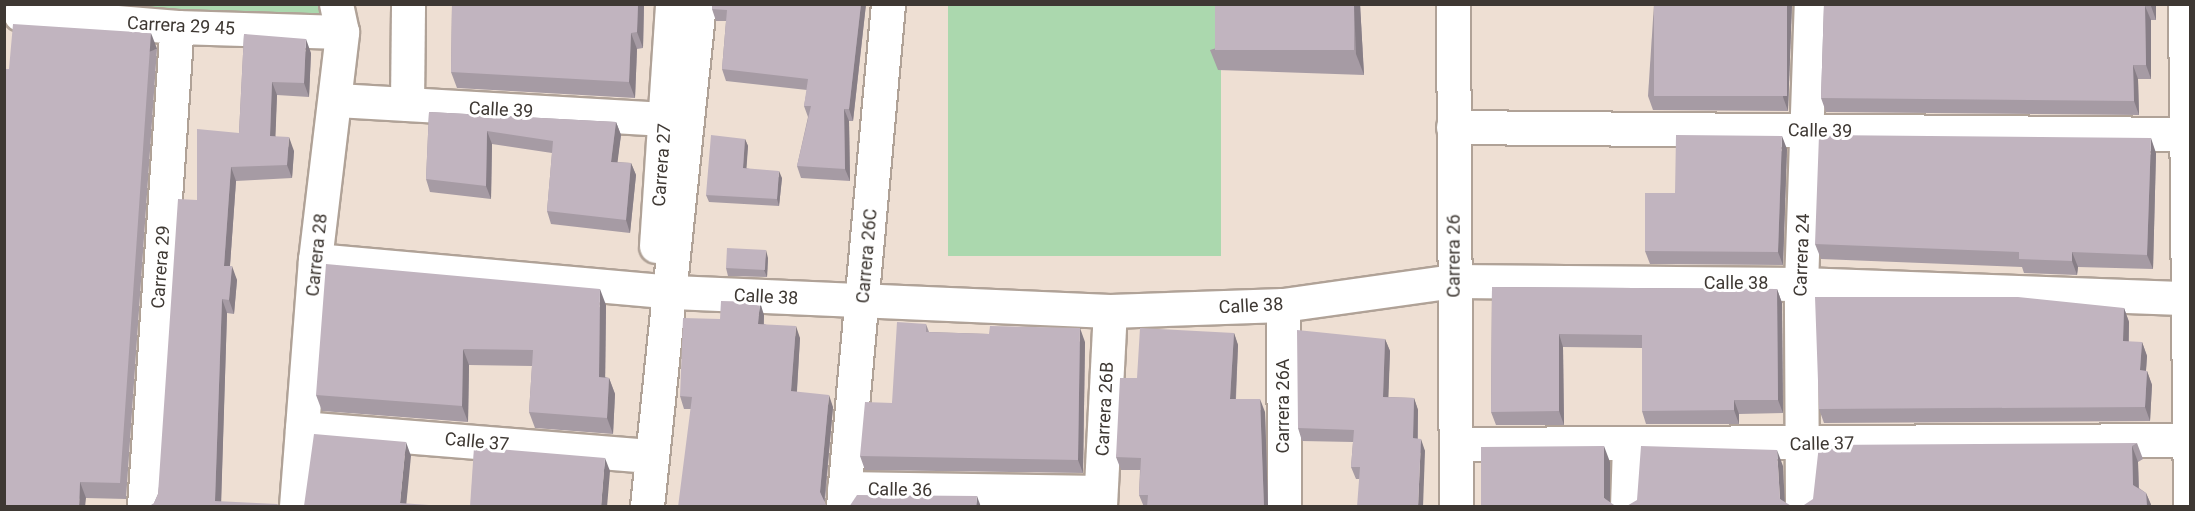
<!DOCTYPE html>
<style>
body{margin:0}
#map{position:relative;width:2195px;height:511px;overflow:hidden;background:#eedfd3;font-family:Roboto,sans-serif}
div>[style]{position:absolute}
.green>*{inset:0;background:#abd8ae;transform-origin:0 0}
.roads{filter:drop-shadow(2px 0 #b0a297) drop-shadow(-2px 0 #b0a297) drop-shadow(0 2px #b0a297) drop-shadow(0 -2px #b0a297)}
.minor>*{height:33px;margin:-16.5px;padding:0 16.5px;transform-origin:16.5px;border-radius:16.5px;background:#fff}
.wall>*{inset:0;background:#a69ba4}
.shaded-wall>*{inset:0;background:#877e86;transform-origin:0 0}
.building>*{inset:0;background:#c1b4bf;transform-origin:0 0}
span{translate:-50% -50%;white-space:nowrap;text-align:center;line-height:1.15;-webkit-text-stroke:6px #fff;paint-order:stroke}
.street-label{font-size:18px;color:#3e3833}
.frame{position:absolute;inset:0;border:6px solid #3e3833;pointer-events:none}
</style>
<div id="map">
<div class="green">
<div style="clip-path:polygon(333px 4px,341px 31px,16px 5px)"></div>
<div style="left:948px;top:5px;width:273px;height:251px"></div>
</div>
<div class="roads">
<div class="minor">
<div style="left:1453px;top:4px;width:502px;rotate:89.66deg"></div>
<div style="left:2185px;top:4px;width:502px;rotate:89.43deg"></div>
<div style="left:20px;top:14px;width:158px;rotate:4.7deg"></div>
<div style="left:177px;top:27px;width:165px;rotate:1.7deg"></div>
<div style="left:336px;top:100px;width:330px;rotate:3.3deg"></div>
<div style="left:407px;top:104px;width:100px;rotate:-89.4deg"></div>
<div style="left:1453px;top:127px;width:733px;rotate:0.55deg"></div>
<div style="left:656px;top:246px;width:243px;rotate:-86.2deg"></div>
<div style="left:315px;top:260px;width:359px;rotate:5.1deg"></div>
<div style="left:673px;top:292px;width:437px;rotate:2.5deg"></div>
<div style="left:1110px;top:311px;width:173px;rotate:-2deg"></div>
<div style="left:1283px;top:305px;width:173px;rotate:-8deg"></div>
<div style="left:1454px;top:281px;width:347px;rotate:0.5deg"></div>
<div style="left:1801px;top:284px;width:387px;rotate:2.1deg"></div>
<div style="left:1283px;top:305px;width:201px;rotate:89.7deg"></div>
<div style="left:302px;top:428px;width:351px;rotate:4.6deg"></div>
<div style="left:1456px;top:444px;width:733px;rotate:-0.31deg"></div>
<div style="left:844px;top:488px;width:256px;rotate:0.9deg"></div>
<div style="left:144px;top:506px;width:480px;rotate:-86.1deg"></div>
<div style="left:296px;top:506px;width:247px;rotate:-85.6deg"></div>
<div style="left:315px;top:260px;width:230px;rotate:-83.2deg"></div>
<div style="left:342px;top:32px;width:29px;rotate:-102deg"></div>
<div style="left:647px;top:506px;width:505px;rotate:-84.09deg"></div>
<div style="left:843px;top:506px;width:504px;rotate:-84.88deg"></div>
<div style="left:1100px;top:506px;width:195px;rotate:-87.1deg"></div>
<div style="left:1627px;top:506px;width:60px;rotate:-88.1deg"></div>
<div style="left:1802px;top:506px;width:222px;rotate:-90.3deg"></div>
<div style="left:1801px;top:284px;width:280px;rotate:-88deg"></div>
</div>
</div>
<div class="wall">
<div style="clip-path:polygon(452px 4px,644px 4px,643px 48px,637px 49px,635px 98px,457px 88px,451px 72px)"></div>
<div style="clip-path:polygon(866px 4px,853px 121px,849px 121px,850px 181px,801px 178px,797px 166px,808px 117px,804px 106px,807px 90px,726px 81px,722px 69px,726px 21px,716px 21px,712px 9px)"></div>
<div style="clip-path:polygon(1360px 4px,1364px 75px,1218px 70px,1210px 50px)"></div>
<div style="clip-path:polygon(1654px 4px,1792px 4px,1788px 111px,1653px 110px,1648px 96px)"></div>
<div style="clip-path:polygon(1824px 4px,2156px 4px,2156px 20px,2151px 20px,2151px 79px,2138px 79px,2139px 115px,1826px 112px,1821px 98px)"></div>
<div style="clip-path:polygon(244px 34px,311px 53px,309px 97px,277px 95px,275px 136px,294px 151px,292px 178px,236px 181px,230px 266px,237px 280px,234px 314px,227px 313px,221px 501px,154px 503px,158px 494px,197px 200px,239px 133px)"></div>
<div style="clip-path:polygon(157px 49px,126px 499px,86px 498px,4px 507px,9px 69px)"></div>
<div style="clip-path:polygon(429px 112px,616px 122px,621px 135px,617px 162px,631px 163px,636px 175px,630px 233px,551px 224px,547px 211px,552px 153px,492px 144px,491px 199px,430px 192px,426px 179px)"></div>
<div style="clip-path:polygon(745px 139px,748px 146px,746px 168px,782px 178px,779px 206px,709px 202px,706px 195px)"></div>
<div style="clip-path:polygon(1787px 149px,1783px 265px,1650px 264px,1645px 251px,1675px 193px)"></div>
<div style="clip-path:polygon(2156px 153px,2153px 269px,2078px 267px,2077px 275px,2024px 273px,2022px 267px,1821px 259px,1815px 244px)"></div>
<div style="clip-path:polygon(768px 258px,767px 277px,728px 276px,726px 268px)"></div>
<div style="clip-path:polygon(1492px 287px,1777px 289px,1782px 303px,1783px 413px,1739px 414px,1739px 424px,1646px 424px,1642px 411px,1642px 348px,1563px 347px,1564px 425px,1496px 425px,1491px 412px)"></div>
<div style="clip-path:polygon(606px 305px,605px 377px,609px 378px,615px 394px,613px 434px,535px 428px,529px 412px,532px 366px,469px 365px,468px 422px,322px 411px,316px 395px)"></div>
<div style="clip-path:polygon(2124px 308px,2129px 322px,2129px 342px,2142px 342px,2147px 356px,2146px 371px,2147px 371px,2152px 385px,2150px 421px,1824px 423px,1819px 409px)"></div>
<div style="clip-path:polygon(764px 315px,764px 324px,800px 338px,797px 392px,833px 407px,825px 502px,691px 409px,684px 409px,680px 396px,720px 319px)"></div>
<div style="clip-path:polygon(926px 324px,929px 332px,989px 334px,1085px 342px,1083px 473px,865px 470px,860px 456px,892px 403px)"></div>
<div style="clip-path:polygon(1234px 333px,1238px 345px,1236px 399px,1265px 412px,1268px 507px,1144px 507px,1139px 495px,1140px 470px,1121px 470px,1116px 457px,1137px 378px)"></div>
<div style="clip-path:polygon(1385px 339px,1390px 351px,1388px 397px,1414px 398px,1418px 410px,1418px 439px,1425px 451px,1359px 479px,1356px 479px,1351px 467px,1353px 442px,1302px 441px,1298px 428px)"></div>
<div style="clip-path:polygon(2137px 443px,2143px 459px,2138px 462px,2139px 488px,2146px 493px,2152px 507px,1801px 507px)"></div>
</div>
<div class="shaded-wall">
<div style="clip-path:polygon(638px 4px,644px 4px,643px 48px,637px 32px)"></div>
<div style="clip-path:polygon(861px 4px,866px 4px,853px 121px,849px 109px)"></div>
<div style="clip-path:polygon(1354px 4px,1360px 4px,1364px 75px,1356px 54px)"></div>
<div style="clip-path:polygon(1787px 4px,1792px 4px,1788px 111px,1783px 97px)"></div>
<div style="clip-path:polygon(2151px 4px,2156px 4px,2156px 20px,2151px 6px)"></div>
<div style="clip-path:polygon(2145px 6px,2151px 20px,2151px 79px,2146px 65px)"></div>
<div style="left:151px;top:33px;width:17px;height:451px;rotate:69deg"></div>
<div style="clip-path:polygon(631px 33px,637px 49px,635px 98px,629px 82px)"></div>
<div style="clip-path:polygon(306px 39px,311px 53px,309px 97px,304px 83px)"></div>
<div style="clip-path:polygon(2133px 65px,2138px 79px,2139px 115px,2134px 101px)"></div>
<div style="clip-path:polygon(272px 82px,277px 95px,275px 149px,270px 136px)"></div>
<div style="clip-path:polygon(844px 109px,849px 121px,850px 181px,845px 169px)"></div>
<div style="clip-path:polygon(616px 122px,621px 135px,616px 174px,611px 162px)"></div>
<div style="clip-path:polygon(487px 131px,492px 144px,491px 199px,486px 186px)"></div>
<div style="clip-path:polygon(1782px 136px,1787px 149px,1783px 265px,1778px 252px)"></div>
<div style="clip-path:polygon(289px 137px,294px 151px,292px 178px,287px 165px)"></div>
<div style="clip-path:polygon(2151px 138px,2156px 153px,2153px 269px,2147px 255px)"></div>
<div style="clip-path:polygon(745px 139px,748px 146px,746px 175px,743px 168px)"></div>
<div style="clip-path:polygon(631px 163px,636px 175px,630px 233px,626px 220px)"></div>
<div style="clip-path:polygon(231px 167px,236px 181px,229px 279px,224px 266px)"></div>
<div style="clip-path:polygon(779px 171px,782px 178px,779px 206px,777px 199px)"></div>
<div style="clip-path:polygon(766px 250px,768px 258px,767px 277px,764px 270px)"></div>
<div style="clip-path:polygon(2072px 252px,2078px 267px,2077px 275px,2072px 261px)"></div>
<div style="clip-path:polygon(232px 266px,237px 280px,234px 314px,229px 300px)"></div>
<div style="clip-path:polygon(600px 289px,606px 305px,605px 393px,599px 377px)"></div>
<div style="clip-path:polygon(1777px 289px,1782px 303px,1783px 413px,1778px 400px)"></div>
<div style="clip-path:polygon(222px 299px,227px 313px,221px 507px,215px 501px)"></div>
<div style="clip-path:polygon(760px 302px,764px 315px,763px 336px,758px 324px)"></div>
<div style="clip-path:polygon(2124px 308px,2129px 322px,2128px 355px,2123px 341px)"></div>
<div style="clip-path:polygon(796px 326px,800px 338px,796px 404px,791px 391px)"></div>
<div style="clip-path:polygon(1080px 328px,1085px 342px,1083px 473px,1078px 460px)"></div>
<div style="clip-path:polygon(1234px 333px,1238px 345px,1235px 411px,1230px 399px)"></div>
<div style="clip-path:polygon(1559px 334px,1563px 347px,1564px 425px,1559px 411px)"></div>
<div style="clip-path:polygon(1385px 339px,1390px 351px,1388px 409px,1383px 397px)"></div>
<div style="clip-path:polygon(2142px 342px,2147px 356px,2145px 384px,2140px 370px)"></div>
<div style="clip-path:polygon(463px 349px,469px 365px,468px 422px,462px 406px)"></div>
<div style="clip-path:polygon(2147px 371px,2152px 385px,2150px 421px,2145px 407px)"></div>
<div style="clip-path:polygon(609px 378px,615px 394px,613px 434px,607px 418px)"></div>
<div style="clip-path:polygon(829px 395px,833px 407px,824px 504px,820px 492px)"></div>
<div style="clip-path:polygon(1414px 398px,1418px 410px,1417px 451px,1413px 438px)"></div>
<div style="clip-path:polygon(1260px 399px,1265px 412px,1268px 507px,1264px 507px)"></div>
<div style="clip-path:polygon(1734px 400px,1739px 414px,1739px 424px,1734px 410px)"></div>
<div style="clip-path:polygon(1421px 439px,1425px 451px,1423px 507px,1418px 507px)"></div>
<div style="clip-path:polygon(406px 442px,411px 456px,406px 507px,400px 503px)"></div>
<div style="clip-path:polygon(1604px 446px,1610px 462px,1610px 507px,1604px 498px)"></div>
<div style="clip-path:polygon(2132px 446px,2138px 462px,2139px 501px,2133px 485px)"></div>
<div style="clip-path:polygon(1777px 450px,1783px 466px,1785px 507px,1780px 499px)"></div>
<div style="clip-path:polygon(605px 458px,610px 471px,607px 507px,601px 507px)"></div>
<div style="clip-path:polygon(80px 482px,86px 498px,85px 507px,79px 507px)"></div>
<div style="clip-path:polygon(2146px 493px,2152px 507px,2147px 507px)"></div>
<div style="clip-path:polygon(977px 496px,981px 507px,976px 507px)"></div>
</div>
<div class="building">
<div style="clip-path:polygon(452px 4px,638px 4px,637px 32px,631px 33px,629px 82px,451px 72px)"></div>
<div style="clip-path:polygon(712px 4px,861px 4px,849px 109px,844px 109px,845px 169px,797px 166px,811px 106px,804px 106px,808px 79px,722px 69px,727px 10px,712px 9px)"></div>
<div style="left:1215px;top:4px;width:139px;height:46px"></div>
<div style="left:1654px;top:4px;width:133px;height:92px"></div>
<div style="clip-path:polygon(1824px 4px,2151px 4px,2151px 6px,2145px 6px,2146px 65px,2133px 65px,2134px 101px,1821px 98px)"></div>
<div style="clip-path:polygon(13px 24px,151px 33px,120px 483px,80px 482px,79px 507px,4px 507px,4px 69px,9px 69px)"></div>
<div style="clip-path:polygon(244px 34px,306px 39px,304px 83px,272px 82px,270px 136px,289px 137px,287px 165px,231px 167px,224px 266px,232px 266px,229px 300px,222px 299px,215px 501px,277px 504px,282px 507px,148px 507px,154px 503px,158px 494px,178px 199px,197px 200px,197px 129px,239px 133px)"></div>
<div style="clip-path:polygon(429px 112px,616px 122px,611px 162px,631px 163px,626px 220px,547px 211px,553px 141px,487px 131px,486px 186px,426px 179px)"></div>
<div style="clip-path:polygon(711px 135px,745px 139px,743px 168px,779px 171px,777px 199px,706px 195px)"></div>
<div style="clip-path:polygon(1676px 135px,1782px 136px,1778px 252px,1645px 251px,1645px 193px,1675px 193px)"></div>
<div style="clip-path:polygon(1819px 135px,2151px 138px,2147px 255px,2072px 252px,2072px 261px,2019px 259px,2019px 252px,1815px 244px)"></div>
<div style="left:727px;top:248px;width:39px;height:20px;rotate:3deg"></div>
<div style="clip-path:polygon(326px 264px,600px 289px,599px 377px,609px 378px,607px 418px,529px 412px,533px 350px,463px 349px,462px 406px,316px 395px)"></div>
<div style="clip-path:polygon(1492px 287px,1777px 289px,1778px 400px,1734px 400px,1734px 410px,1642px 411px,1642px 335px,1559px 334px,1559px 411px,1491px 412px)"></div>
<div style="clip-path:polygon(1815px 297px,2018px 297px,2124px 308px,2123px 341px,2142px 342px,2140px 370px,2147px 371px,2145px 407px,1819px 409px)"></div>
<div style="clip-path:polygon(721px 301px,760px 302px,758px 324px,796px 326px,791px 391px,829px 395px,820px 492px,827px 507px,678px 507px,692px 397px,680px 396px,683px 318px,720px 319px)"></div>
<div style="clip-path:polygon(897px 322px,926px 324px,926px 332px,989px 334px,990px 326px,1080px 328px,1078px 460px,860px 456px,865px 402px,892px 403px)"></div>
<div style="clip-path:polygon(1140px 328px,1234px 333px,1230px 399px,1260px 399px,1264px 507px,1147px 507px,1148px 495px,1139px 495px,1141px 458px,1116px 457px,1120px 378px,1137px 378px)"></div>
<div style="clip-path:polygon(1297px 330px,1385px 339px,1383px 397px,1414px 398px,1413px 438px,1421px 439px,1418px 507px,1357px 507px,1360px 467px,1351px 467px,1354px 430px,1298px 428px)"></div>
<div style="clip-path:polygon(314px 434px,406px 442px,400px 503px,458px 507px,303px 507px,304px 506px)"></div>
<div style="clip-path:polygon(2137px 443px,2132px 446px,2133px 485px,2146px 493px,2147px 507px,1801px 507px,1813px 499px,1819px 445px)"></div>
<div style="clip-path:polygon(1604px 446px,1604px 498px,1617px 507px,1481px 507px,1481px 447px)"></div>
<div style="clip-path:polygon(1641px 446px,1777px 450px,1780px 499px,1793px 507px,1625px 507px,1637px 500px)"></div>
<div style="clip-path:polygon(474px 447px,605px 458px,601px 507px,470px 507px)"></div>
<div style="clip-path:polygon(857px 495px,977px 496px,976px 507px,849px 507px)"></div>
</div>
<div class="street-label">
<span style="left:181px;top:26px;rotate:3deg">Carrera 29 45</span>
<span style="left:501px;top:110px;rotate:3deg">Calle 39</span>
<span style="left:1820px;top:131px;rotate:1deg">Calle 39</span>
<span style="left:662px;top:165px;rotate:-86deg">Carrera 27</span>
<span style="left:317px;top:255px;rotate:-84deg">Carrera 28</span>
<span style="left:1802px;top:255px;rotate:-88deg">Carrera 24</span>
<span style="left:867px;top:256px;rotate:-85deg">Carrera 26C</span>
<span style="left:1454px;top:256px;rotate:-90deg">Carrera 26</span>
<span style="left:161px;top:267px;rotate:-86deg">Carrera 29</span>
<span style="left:1736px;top:283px">Calle 38</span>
<span style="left:766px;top:297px;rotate:3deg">Calle 38</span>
<span style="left:1251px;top:306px;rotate:-3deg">Calle 38</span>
<span style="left:1283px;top:406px;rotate:-90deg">Carrera 26A</span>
<span style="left:1105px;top:409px;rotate:-87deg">Carrera 26B</span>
<span style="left:477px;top:442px;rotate:5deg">Calle 37</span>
<span style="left:1822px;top:444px;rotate:-1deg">Calle 37</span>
<span style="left:900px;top:490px;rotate:1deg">Calle 36</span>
</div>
<div class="frame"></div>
</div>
